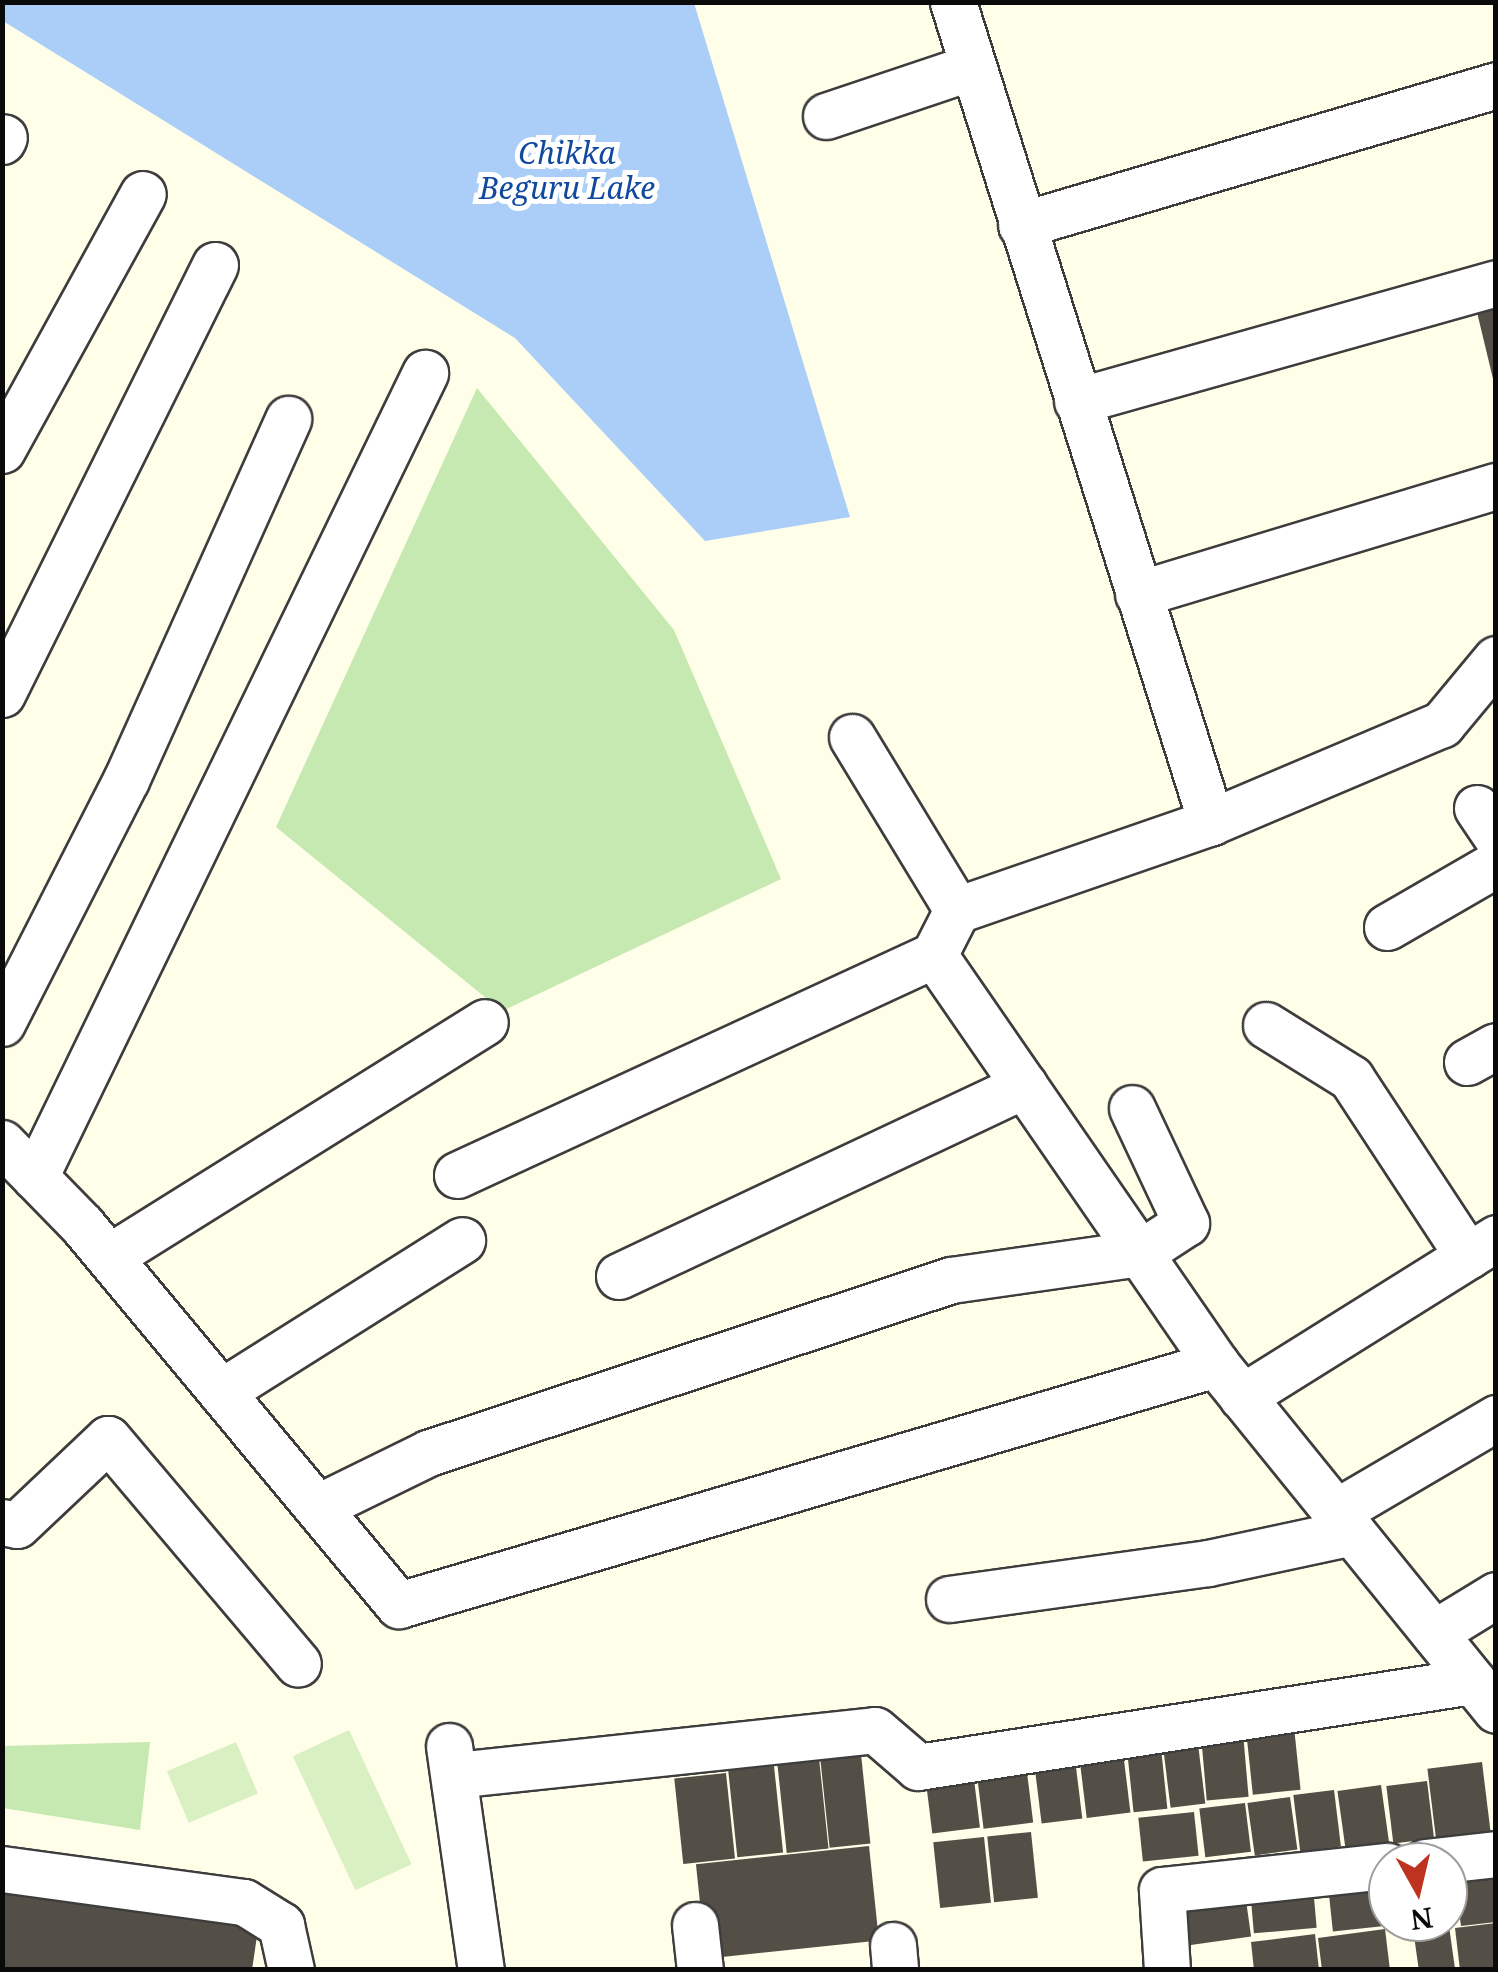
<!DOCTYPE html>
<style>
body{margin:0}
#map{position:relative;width:1498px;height:1972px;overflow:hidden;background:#fffee8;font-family:"Noto Serif",serif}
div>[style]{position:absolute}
.green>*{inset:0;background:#c5e9b1}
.pitch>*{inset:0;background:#d9f0c3;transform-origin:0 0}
.water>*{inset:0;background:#abcef8}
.building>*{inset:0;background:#534e46;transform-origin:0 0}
.roads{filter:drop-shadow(2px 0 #3d3d3d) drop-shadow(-2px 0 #3d3d3d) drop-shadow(0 2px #3d3d3d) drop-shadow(0 -2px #3d3d3d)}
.minor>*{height:45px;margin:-22.5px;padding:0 22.5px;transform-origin:22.5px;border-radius:22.5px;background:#fff}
span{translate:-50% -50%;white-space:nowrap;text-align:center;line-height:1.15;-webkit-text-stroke:10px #fff;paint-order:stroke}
.water-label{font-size:30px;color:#11499e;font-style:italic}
.frame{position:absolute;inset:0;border:5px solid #0a0a0a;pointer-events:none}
.north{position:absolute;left:1368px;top:1842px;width:100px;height:100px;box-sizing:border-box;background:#fff;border:2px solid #9d9d9d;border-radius:50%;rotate:172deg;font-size:28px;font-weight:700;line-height:40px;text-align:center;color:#0a0a0a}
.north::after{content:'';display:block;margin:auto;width:35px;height:45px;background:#bd331f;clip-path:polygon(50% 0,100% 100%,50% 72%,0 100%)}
</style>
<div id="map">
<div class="green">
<div style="clip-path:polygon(477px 388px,674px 630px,781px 879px,502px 1011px,276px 827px)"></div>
<div style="clip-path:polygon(150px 1742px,140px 1830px,3px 1808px,3px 1746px)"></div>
</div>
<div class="pitch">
<div style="left:349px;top:1730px;width:148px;height:62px;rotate:65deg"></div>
<div style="left:236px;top:1742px;width:56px;height:75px;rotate:67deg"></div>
</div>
<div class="water">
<div style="clip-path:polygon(2px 3px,694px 3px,850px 517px,705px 541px,515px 338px,3px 21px)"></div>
</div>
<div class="building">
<div style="clip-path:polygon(1496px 303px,1496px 383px,1494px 383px,1476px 308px)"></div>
<div style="left:1294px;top:1727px;width:63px;height:48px;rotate:84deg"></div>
<div style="left:1243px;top:1733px;width:64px;height:42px;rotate:85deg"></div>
<div style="left:1198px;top:1744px;width:60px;height:35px;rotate:83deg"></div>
<div style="left:1161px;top:1748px;width:61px;height:34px;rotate:84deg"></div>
<div style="left:1123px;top:1752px;width:61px;height:44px;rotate:83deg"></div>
<div style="left:861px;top:1754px;width:90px;height:41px;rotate:84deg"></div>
<div style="left:819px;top:1758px;width:91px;height:42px;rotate:84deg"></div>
<div style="left:1075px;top:1759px;width:60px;height:41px;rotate:83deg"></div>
<div style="left:1482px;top:1762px;width:73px;height:55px;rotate:83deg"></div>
<div style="left:1026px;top:1764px;width:59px;height:50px;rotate:83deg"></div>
<div style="left:774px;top:1766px;width:87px;height:46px;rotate:84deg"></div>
<div style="left:973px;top:1771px;width:57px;height:48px;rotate:83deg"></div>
<div style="left:726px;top:1773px;width:86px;height:52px;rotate:84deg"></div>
<div style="left:1427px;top:1781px;width:58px;height:41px;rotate:83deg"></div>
<div style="left:1381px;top:1785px;width:58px;height:44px;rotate:82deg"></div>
<div style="left:1334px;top:1790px;width:57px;height:41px;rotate:83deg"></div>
<div style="left:1290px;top:1797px;width:53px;height:43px;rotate:82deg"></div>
<div style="left:1245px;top:1803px;width:49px;height:46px;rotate:83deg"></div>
<div style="left:1194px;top:1812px;width:44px;height:56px;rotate:84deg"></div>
<div style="left:1031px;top:1832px;width:66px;height:44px;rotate:84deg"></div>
<div style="left:984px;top:1837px;width:66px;height:51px;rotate:84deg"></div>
<div style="left:869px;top:1846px;width:95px;height:174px;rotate:84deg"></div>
<div style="clip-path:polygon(1496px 1876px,1496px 1922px,1461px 1926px,1455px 1881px)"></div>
<div style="clip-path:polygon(1448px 1881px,1456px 1922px,1448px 1923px)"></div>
<div style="left:1382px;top:1882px;width:44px;height:54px;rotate:84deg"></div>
<div style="left:1244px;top:1886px;width:51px;height:68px;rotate:82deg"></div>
<div style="left:1313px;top:1886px;width:42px;height:63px;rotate:85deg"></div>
<div style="clip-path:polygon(2px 1892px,258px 1929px,252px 1970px,2px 1970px)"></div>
<div style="clip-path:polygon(1393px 1922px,1434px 1922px,1434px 1924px,1394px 1929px)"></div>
<div style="clip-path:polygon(1496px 1923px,1496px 1970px,1460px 1970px,1455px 1928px)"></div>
<div style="left:1449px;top:1926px;width:44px;height:36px;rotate:82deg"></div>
<div style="clip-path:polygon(1385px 1929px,1390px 1970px,1322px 1970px,1318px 1938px)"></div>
<div style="clip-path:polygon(1315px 1934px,1319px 1970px,1254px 1970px,1251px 1942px)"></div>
</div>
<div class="roads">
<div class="minor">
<div style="left:953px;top:2px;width:860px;rotate:72.53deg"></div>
<div style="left:826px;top:116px;width:154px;rotate:-18.6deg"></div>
<div style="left:2px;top:141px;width:4px;rotate:-63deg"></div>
<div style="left:1021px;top:225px;width:495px;rotate:-16.4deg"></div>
<div style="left:1077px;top:401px;width:435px;rotate:-15.7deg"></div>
<div style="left:2px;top:450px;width:292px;rotate:-61.2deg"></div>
<div style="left:1138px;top:594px;width:374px;rotate:-16.8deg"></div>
<div style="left:1496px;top:659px;width:85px;rotate:129.7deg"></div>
<div style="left:1442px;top:724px;width:251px;rotate:157deg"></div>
<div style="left:1211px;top:822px;width:269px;rotate:160.9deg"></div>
<div style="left:957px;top:910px;width:51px;rotate:117.1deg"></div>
<div style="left:934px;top:955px;width:497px;rotate:55.4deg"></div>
<div style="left:1216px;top:1364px;width:445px;rotate:51deg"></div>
<div style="left:2px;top:694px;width:479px;rotate:-63.6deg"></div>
<div style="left:852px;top:737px;width:202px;rotate:58.7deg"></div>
<div style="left:1477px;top:808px;width:34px;rotate:56deg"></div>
<div style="left:1387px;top:927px;width:126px;rotate:-30deg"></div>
<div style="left:2px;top:1023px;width:273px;rotate:-63deg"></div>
<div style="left:126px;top:780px;width:396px;rotate:-65.8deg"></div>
<div style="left:1266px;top:1025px;width:100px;rotate:31.9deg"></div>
<div style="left:1351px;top:1078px;width:213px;rotate:56.7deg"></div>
<div style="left:1467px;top:1062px;width:33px;rotate:-29deg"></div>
<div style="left:2px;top:1143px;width:115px;rotate:45.7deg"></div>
<div style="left:82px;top:1225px;width:495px;rotate:50.2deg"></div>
<div style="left:399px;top:1605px;width:852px;rotate:-16.44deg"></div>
<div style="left:457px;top:1175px;width:525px;rotate:-24.76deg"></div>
<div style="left:35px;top:1177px;width:894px;rotate:-64.12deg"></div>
<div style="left:109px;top:1257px;width:443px;rotate:-32deg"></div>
<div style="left:619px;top:1276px;width:448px;rotate:-25.2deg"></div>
<div style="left:221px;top:1392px;width:285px;rotate:-32.2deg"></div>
<div style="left:1242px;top:1397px;width:300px;rotate:-32deg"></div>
<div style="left:318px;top:1507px;width:123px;rotate:-26.1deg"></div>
<div style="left:428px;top:1453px;width:551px;rotate:-18.3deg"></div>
<div style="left:951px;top:1280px;width:191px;rotate:-8.1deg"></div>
<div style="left:1140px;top:1253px;width:55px;rotate:-33.1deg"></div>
<div style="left:1186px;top:1223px;width:127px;rotate:-115.2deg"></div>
<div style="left:1336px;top:1512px;width:186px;rotate:-30.4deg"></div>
<div style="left:2px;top:1522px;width:15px;rotate:11deg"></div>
<div style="left:17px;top:1525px;width:125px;rotate:-43.4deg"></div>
<div style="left:108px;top:1439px;width:294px;rotate:49.8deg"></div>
<div style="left:949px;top:1599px;width:261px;rotate:-7.9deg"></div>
<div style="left:1208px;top:1563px;width:147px;rotate:-12.1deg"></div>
<div style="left:1434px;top:1633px;width:73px;rotate:-31.5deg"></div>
<div style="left:449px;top:1746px;width:226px;rotate:81.9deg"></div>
<div style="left:455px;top:1775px;width:422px;rotate:-6.1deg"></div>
<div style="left:875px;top:1730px;width:57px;rotate:40.7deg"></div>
<div style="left:918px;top:1767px;width:561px;rotate:-8.82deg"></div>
<div style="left:1425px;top:1862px;width:71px;rotate:-6.4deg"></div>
<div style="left:2px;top:1869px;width:244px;rotate:7.8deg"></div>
<div style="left:244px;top:1902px;width:44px;rotate:31.9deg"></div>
<div style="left:281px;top:1925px;width:46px;rotate:77.5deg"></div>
<div style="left:695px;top:1925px;width:45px;rotate:83.7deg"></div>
<div style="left:893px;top:1945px;width:25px;rotate:85deg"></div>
<div style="left:1167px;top:1970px;width:80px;rotate:-93.6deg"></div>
<div style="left:1162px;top:1890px;width:227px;rotate:-6.1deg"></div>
</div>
</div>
<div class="water-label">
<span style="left:567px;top:170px">Chikka<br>Beguru Lake</span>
</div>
<div class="frame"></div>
<div class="north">N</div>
</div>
